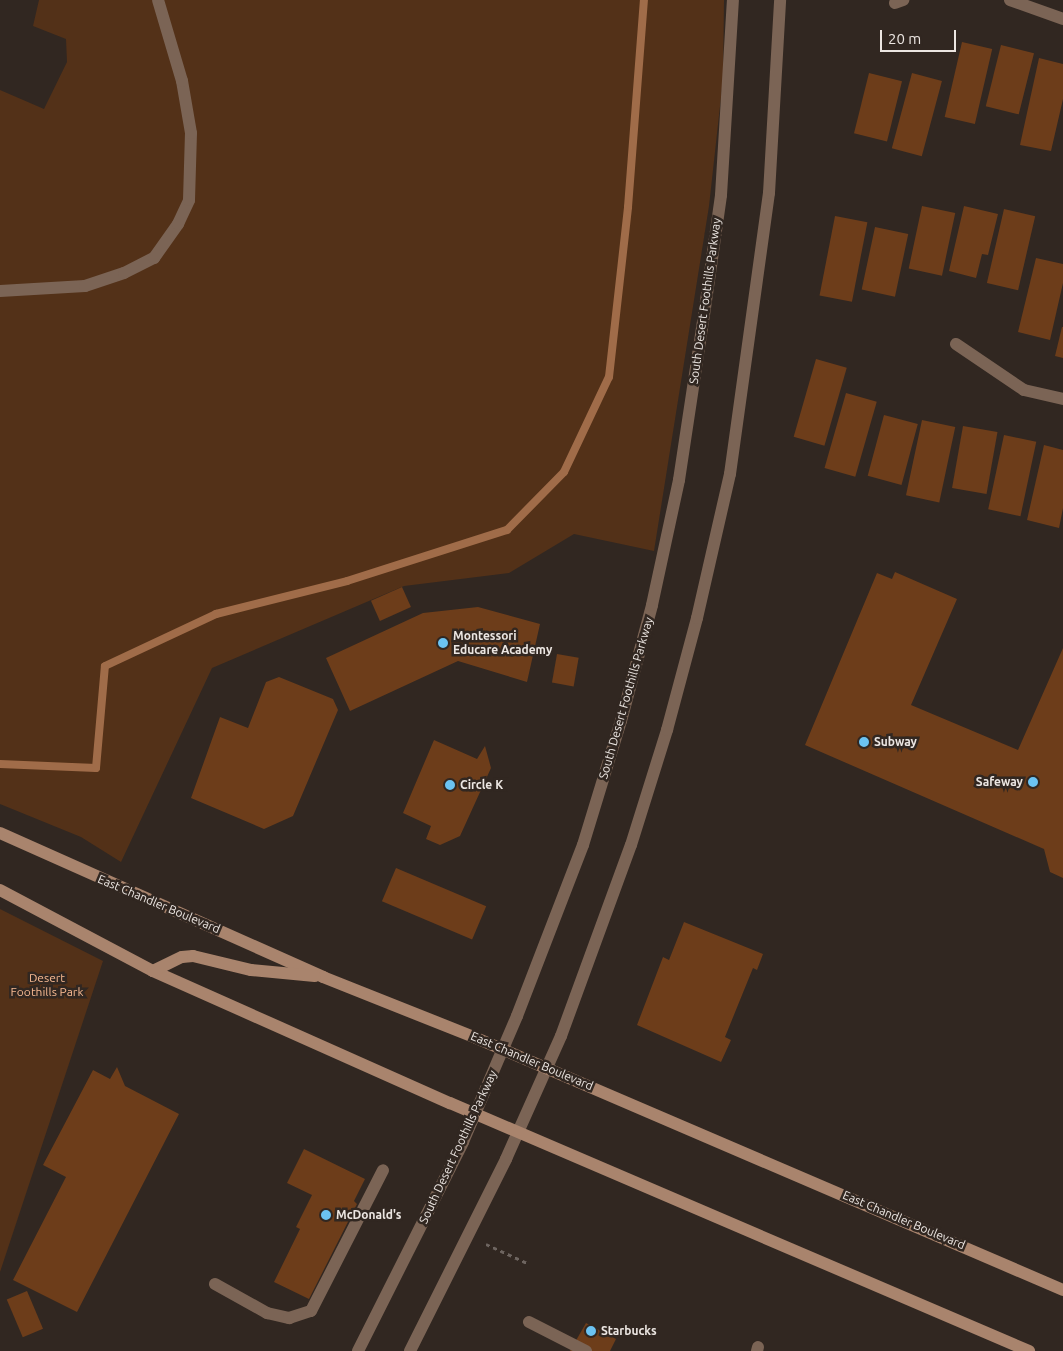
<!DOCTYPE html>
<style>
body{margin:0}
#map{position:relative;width:1063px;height:1351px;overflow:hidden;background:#312721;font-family:Ubuntu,sans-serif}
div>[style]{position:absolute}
.green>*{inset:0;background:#533118}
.stream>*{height:8px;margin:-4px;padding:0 4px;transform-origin:4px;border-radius:4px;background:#a06c49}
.building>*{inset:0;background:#6d3d1a;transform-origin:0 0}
.path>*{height:3px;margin-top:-1.5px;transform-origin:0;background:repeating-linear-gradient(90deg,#6e6560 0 4px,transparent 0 8px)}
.service>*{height:12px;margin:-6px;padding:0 6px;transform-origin:6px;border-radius:6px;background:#7b6455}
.minor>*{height:12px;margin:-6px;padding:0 6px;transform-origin:6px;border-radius:6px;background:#7b6455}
.tertiary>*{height:12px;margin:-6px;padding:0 6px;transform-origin:6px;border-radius:6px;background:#7b6455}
.secondary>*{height:12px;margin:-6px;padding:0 6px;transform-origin:6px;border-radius:6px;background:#a9846d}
.dots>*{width:14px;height:14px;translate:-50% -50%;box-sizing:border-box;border:2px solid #312721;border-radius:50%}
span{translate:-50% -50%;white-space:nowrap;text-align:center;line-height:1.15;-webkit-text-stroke:5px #312721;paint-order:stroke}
.street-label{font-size:12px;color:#ece6e2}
.poi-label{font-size:12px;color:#ece6e2;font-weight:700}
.left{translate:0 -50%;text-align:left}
.right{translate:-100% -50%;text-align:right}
.park-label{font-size:12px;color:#f7b991}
.scale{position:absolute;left:880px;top:30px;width:76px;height:22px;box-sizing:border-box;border:2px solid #ece6e2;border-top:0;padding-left:6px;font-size:15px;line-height:18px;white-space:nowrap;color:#ece6e2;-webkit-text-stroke:4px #312721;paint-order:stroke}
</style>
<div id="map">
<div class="green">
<div style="clip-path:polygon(39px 0,724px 0,723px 79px,709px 206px,654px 551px,574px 534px,509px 573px,404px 586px,212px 668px,121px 862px,81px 837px,0 804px,0 90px,44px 109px,67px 62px,66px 39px,33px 26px)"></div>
<div style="clip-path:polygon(0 909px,103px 961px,0 1272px)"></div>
</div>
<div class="stream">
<div style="left:0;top:764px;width:96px;rotate:2.4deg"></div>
<div style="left:96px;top:768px;width:102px;rotate:-85deg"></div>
<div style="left:105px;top:666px;width:123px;rotate:-25.1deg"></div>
<div style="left:216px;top:614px;width:135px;rotate:-14.1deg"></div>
<div style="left:347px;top:581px;width:168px;rotate:-17.7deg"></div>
<div style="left:507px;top:530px;width:81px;rotate:-45.5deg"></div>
<div style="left:564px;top:472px;width:105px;rotate:-64.7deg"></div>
<div style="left:609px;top:377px;width:171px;rotate:-83.6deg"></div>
<div style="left:628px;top:207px;width:208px;rotate:-85.6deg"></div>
</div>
<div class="building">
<div style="left:962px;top:42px;width:31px;height:77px;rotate:13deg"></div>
<div style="left:1001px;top:45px;width:34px;height:63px;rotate:14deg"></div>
<div style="clip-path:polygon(1039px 58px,1063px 64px,1063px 99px,1051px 151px,1020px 145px)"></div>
<div style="left:869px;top:73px;width:34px;height:62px;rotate:14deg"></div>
<div style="left:912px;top:73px;width:31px;height:78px;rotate:15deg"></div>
<div style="left:922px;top:206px;width:34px;height:64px;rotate:12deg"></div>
<div style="clip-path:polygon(964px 206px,998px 214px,988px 255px,982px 254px,976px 278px,949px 271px)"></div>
<div style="left:1004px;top:209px;width:32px;height:76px;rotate:13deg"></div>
<div style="left:835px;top:216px;width:33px;height:81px;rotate:11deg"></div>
<div style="left:875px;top:227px;width:34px;height:64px;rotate:12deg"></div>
<div style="clip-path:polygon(1036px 258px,1063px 264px,1063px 283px,1050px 340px,1018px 332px)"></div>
<div style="clip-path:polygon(1062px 327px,1063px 327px,1063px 358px,1055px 356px)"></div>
<div style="left:816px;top:359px;width:32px;height:81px;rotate:16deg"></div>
<div style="left:846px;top:393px;width:32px;height:78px;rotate:16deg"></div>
<div style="left:884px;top:415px;width:35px;height:63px;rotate:15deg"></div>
<div style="left:922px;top:420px;width:34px;height:77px;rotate:12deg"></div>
<div style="left:963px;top:426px;width:35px;height:63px;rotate:10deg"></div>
<div style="left:1004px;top:435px;width:33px;height:76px;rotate:12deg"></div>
<div style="clip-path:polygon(1044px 445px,1063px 450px,1063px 508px,1059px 528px,1027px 520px)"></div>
<div style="clip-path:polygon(895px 572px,957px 599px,911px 705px,1018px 750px,1063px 648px,1063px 878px,1050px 872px,1044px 849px,805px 745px,877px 573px,892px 579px)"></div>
<div style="left:402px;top:587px;width:22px;height:34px;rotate:66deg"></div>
<div style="clip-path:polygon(478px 607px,540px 624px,527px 682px,458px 661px,350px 711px,326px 658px,423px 613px)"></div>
<div style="left:557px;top:654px;width:22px;height:29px;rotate:10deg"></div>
<div style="clip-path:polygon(279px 677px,333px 699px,338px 710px,293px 816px,264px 829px,191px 798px,220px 717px,248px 728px,266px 682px)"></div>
<div style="clip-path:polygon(434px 740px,477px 759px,485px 746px,491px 768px,460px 836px,440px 845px,426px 839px,431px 826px,403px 813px)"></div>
<div style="left:396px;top:868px;width:98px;height:36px;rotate:23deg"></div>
<div style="clip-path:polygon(684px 922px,763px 954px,757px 970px,753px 968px,725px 1037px,731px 1040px,721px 1062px,637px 1025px,663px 957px,669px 960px)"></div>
<div style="clip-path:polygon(117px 1067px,125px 1086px,179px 1114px,77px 1312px,13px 1280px,66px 1177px,43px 1165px,93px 1070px,110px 1079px)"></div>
<div style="clip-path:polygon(304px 1149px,365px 1179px,354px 1201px,357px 1204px,309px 1299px,274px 1282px,300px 1229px,296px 1227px,312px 1195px,287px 1183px)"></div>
<div style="left:27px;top:1291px;width:41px;height:22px;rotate:67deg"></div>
<div style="clip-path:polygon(586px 1323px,616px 1339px,610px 1351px,570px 1351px)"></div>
</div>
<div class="path">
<div style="left:486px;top:1244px;width:45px;rotate:24.9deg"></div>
</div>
<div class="service">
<div style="left:215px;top:1284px;width:60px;rotate:29.1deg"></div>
<div style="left:267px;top:1313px;width:23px;rotate:13deg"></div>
<div style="left:289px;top:1318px;width:23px;rotate:-18deg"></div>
<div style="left:311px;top:1311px;width:158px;rotate:-62.9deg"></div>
<div style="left:529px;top:1322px;width:64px;rotate:27deg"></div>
<div style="left:757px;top:1351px;width:4px;rotate:-76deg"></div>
</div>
<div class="minor">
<div style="left:1010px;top:0;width:56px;rotate:19.7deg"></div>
<div style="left:895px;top:3px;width:9px;rotate:-21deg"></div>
<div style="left:0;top:291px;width:85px;rotate:-3.4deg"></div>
<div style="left:85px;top:286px;width:41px;rotate:-18.4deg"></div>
<div style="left:124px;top:273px;width:34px;rotate:-27deg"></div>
<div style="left:154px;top:258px;width:42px;rotate:-54.8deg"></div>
<div style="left:178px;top:224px;width:26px;rotate:-65deg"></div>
<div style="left:189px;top:200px;width:67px;rotate:-88.3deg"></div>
<div style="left:191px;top:133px;width:53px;rotate:-99.8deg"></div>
<div style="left:182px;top:81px;width:84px;rotate:-106.5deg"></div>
<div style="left:956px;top:344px;width:82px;rotate:34.1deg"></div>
<div style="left:1024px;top:390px;width:40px;rotate:13deg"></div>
</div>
<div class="tertiary">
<div style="left:358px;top:1351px;width:234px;rotate:-63.3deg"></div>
<div style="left:463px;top:1142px;width:137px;rotate:-66.8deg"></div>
<div style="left:517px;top:1016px;width:183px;rotate:-68.9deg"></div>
<div style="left:583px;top:845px;width:130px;rotate:-73deg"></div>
<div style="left:621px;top:721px;width:120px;rotate:-75deg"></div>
<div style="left:652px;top:605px;width:128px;rotate:-77.8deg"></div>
<div style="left:679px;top:480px;width:167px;rotate:-81.4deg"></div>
<div style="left:704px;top:315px;width:121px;rotate:-81.9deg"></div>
<div style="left:721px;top:195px;width:195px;rotate:-86.5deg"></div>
<div style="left:410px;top:1351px;width:215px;rotate:-63.4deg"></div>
<div style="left:506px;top:1159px;width:135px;rotate:-65.9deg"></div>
<div style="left:561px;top:1036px;width:203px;rotate:-69.9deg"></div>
<div style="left:631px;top:845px;width:121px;rotate:-72.6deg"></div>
<div style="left:667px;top:730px;width:116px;rotate:-75deg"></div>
<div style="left:697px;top:618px;width:148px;rotate:-77.1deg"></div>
<div style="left:730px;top:474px;width:284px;rotate:-82.1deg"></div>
<div style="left:769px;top:193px;width:193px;rotate:-86.7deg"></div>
</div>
<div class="secondary">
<div style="left:0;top:833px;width:354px;rotate:24deg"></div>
<div style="left:323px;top:977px;width:165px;rotate:21.7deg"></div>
<div style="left:476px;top:1038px;width:639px;rotate:23.23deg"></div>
<div style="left:0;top:890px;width:173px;rotate:27.9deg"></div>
<div style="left:153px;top:971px;width:325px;rotate:24deg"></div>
<div style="left:450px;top:1103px;width:630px;rotate:23.19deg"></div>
<div style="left:153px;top:971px;width:32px;rotate:-26deg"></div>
<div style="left:182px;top:957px;width:11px;rotate:-5deg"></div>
<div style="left:193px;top:956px;width:60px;rotate:13.6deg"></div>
<div style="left:251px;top:970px;width:64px;rotate:5.4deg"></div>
</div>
<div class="dots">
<div style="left:443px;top:643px;background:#6bc3f2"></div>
<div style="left:864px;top:742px;background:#6bc3f2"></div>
<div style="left:1033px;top:782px;background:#6bc3f2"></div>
<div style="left:450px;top:785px;background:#6bc3f2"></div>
<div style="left:326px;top:1215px;background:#6bc3f2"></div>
<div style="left:591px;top:1331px;background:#6bc3f2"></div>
</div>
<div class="street-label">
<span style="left:705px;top:301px;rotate:-82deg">South Desert Foothills Parkway</span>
<span style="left:626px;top:698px;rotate:-74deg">South Desert Foothills Parkway</span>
<span style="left:159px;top:904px;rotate:23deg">East Chandler Boulevard</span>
<span style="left:532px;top:1061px;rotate:23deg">East Chandler Boulevard</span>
<span style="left:458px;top:1147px;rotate:-65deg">South Desert Foothills Parkway</span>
<span style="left:904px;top:1220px;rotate:23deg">East Chandler Boulevard</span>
</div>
<div class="poi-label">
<span class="left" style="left:453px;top:643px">Montessori<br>Educare Academy</span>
<span class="left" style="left:874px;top:742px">Subway</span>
<span class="right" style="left:1023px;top:782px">Safeway</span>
<span class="left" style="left:460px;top:785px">Circle K</span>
<span class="left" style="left:336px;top:1215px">McDonald's</span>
<span class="left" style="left:601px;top:1331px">Starbucks</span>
</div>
<div class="park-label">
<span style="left:47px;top:985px">Desert<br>Foothills Park</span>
</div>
<div class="scale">20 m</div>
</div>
